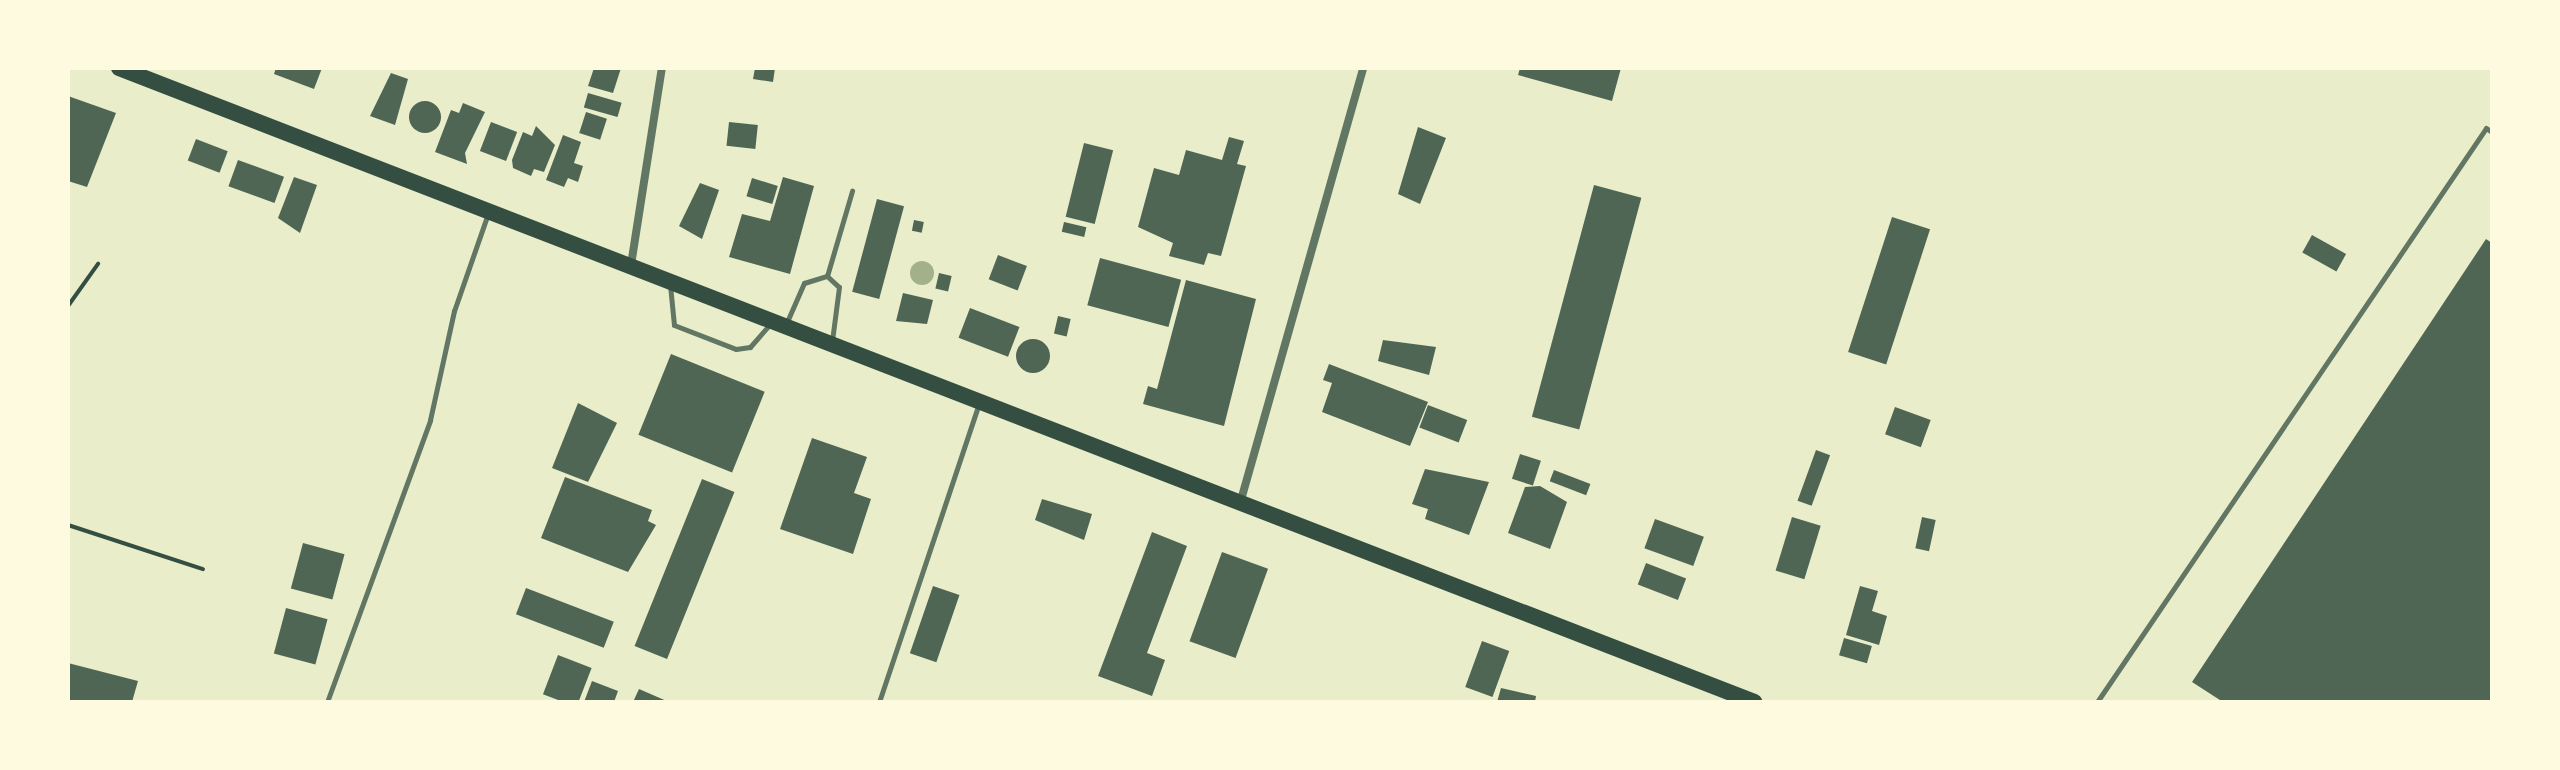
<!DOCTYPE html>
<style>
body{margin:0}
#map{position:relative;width:2560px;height:770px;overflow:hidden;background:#e9edc9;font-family:"Varela Round",sans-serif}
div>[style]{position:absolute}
.water>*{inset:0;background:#a3b18a}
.round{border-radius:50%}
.building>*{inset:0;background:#4f6655;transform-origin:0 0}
.path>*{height:4px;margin:-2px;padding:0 2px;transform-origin:2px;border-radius:2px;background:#344e41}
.service>*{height:5px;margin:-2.5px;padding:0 2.5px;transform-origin:2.5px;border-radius:2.5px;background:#617663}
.minor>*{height:8px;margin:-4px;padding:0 4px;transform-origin:4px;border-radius:4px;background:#617663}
.primary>*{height:16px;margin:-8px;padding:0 8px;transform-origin:8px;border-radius:8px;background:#344e41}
span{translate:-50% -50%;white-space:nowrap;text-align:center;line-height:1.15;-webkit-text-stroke:6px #fefae0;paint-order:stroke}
.frame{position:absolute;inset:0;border:70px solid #fefae0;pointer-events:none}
</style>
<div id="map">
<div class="water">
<div class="round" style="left:910px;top:261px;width:24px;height:24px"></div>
</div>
<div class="building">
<div style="clip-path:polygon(276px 68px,322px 68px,314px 89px,274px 74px)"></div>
<div style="clip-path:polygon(594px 68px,621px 68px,613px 93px,588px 86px)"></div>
<div style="clip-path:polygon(755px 68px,775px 68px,773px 82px,753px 79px)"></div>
<div style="clip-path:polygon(1520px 68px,1621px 68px,1612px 101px,1518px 75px)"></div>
<div style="clip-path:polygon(391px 73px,408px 79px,395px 125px,370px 116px)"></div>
<div style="left:588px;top:93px;width:35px;height:15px;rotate:16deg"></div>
<div style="clip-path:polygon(68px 96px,116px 113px,87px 187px,68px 181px)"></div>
<div class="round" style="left:409px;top:101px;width:32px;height:32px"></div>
<div style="clip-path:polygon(463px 103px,485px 112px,465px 153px,467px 164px,435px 152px,451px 110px,459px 113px)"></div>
<div style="left:586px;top:112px;width:22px;height:22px;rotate:18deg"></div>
<div style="left:491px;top:122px;width:28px;height:31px;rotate:21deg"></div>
<div style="left:729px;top:122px;width:29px;height:24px;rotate:6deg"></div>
<div style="clip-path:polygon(536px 126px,555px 145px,544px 172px,534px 169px,531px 176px,513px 168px,512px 160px,523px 132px,532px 136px)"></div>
<div style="clip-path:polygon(1418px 127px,1446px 138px,1420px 204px,1398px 194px)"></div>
<div style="clip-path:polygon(563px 135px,581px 142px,574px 163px,583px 166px,578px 182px,568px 178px,564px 187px,546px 180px)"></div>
<div style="clip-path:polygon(1229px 137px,1244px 141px,1237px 164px,1246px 166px,1221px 256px,1208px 253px,1204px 265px,1169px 256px,1173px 243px,1138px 227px,1154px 168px,1179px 175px,1186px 150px,1222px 160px)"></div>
<div style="left:196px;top:139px;width:34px;height:23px;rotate:21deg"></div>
<div style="left:1084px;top:143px;width:30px;height:76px;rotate:14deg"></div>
<div style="left:238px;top:160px;width:49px;height:28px;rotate:20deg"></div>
<div style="clip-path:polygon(294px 177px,317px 185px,300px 233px,278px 218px)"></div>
<div style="clip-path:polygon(783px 177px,814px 186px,790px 274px,729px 257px,742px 214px,770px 221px)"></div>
<div style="left:752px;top:178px;width:27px;height:19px;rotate:17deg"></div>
<div style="clip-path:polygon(700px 183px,719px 190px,702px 239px,679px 226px)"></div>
<div style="left:1594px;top:185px;width:49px;height:240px;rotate:15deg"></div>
<div style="left:877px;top:199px;width:28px;height:96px;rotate:15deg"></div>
<div style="left:1892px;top:217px;width:40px;height:142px;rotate:18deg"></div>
<div style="left:914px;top:220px;width:10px;height:11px;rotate:11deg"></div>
<div style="left:1064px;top:222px;width:23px;height:10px;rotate:13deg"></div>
<div style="left:2312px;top:235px;width:39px;height:20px;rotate:29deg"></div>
<div style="clip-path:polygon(2486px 239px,2492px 243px,2492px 702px,2223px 702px,2192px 682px)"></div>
<div style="left:998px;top:255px;width:31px;height:26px;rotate:21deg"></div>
<div style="left:1100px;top:258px;width:84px;height:49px;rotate:15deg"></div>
<div style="left:939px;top:273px;width:13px;height:16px;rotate:13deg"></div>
<div style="clip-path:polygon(1186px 280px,1256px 299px,1224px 426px,1143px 404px,1148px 386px,1157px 389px)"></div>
<div style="clip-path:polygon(903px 293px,933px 300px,927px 324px,896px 321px)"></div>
<div style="left:970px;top:308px;width:53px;height:32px;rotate:21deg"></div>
<div style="left:1058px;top:316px;width:13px;height:18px;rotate:13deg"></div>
<div class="round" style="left:1016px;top:339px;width:34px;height:34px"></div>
<div style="clip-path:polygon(1383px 340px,1436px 347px,1429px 375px,1378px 361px)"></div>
<div style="left:671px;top:354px;width:101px;height:87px;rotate:22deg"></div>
<div style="clip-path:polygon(1329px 364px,1428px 402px,1410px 446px,1322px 412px,1332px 383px,1323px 380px)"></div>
<div style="clip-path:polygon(578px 403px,617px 423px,588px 482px,552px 468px)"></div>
<div style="left:1428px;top:405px;width:42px;height:24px;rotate:21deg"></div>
<div style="left:1895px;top:407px;width:38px;height:29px;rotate:20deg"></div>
<div style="clip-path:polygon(812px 438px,867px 457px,854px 493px,871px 499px,853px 554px,780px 529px)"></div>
<div style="left:1816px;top:450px;width:15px;height:54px;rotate:20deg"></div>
<div style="left:1520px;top:454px;width:22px;height:26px;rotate:18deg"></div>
<div style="clip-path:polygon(1425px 469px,1489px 482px,1469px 535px,1425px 519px,1428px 509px,1412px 504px)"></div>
<div style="left:1554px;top:470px;width:39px;height:12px;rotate:21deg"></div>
<div style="clip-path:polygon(565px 477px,652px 510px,648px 521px,656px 525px,628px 572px,541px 538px)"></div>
<div style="left:702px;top:479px;width:35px;height:180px;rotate:22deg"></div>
<div style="clip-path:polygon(1540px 486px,1567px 502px,1550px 549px,1508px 533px,1525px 487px)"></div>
<div style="clip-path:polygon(1042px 499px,1092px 514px,1084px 540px,1035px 520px)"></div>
<div style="left:1792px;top:517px;width:30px;height:56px;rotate:17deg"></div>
<div style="left:1922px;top:517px;width:14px;height:32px;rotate:12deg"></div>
<div style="left:1655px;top:519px;width:52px;height:31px;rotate:20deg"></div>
<div style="clip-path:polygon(1152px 532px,1187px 546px,1147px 653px,1165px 660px,1152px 696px,1098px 676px)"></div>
<div style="left:303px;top:543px;width:43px;height:47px;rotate:15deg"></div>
<div style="left:1222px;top:552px;width:49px;height:95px;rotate:20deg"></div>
<div style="left:1646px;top:563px;width:43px;height:23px;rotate:21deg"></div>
<div style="left:933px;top:586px;width:28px;height:71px;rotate:19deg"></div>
<div style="clip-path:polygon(1860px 586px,1878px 591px,1872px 611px,1887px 616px,1879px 645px,1846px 635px)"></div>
<div style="left:526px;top:588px;width:94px;height:28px;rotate:21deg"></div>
<div style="left:286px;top:608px;width:43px;height:47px;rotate:15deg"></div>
<div style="left:1844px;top:638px;width:29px;height:18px;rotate:16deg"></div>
<div style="left:1482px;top:641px;width:29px;height:49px;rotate:20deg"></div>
<div style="left:558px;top:655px;width:36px;height:42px;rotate:21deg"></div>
<div style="clip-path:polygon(68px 663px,138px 681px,132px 702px,68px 702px)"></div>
<div style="clip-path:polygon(592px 681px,618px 691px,614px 702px,584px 702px)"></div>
<div style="clip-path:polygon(1501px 688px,1536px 696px,1535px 702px,1497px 702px)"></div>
<div style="clip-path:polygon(639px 689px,669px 702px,633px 702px)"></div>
</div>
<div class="path">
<div style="left:68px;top:306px;width:52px;rotate:-54.5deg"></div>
<div style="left:68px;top:525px;width:142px;rotate:18.1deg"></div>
</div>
<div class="service">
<div style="left:827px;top:276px;width:89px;rotate:-73.6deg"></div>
<div style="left:670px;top:285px;width:40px;rotate:84.3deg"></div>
<div style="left:674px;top:325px;width:66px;rotate:21.2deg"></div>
<div style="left:736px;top:349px;width:14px;rotate:-8deg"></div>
<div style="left:750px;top:347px;width:29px;rotate:-49deg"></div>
<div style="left:786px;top:324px;width:45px;rotate:-66.3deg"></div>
<div style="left:804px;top:283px;width:24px;rotate:-17deg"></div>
<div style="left:827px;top:276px;width:16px;rotate:43deg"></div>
<div style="left:839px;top:287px;width:54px;rotate:97.4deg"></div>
<div style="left:327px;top:702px;width:300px;rotate:-69.9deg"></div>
<div style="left:430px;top:420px;width:112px;rotate:-77.6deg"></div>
<div style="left:454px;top:311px;width:101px;rotate:-70.8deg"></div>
<div style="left:879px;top:702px;width:312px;rotate:-71.5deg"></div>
<div style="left:2097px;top:702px;width:693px;rotate:-55.87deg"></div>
<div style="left:2486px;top:128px;width:7px;rotate:34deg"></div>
</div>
<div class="minor">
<div style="left:631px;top:265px;width:199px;rotate:-81.1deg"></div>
<div style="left:1241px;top:500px;width:449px;rotate:-74.2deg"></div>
</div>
<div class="primary">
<div style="left:119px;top:68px;width:1754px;rotate:21.19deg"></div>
</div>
<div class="frame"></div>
</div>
